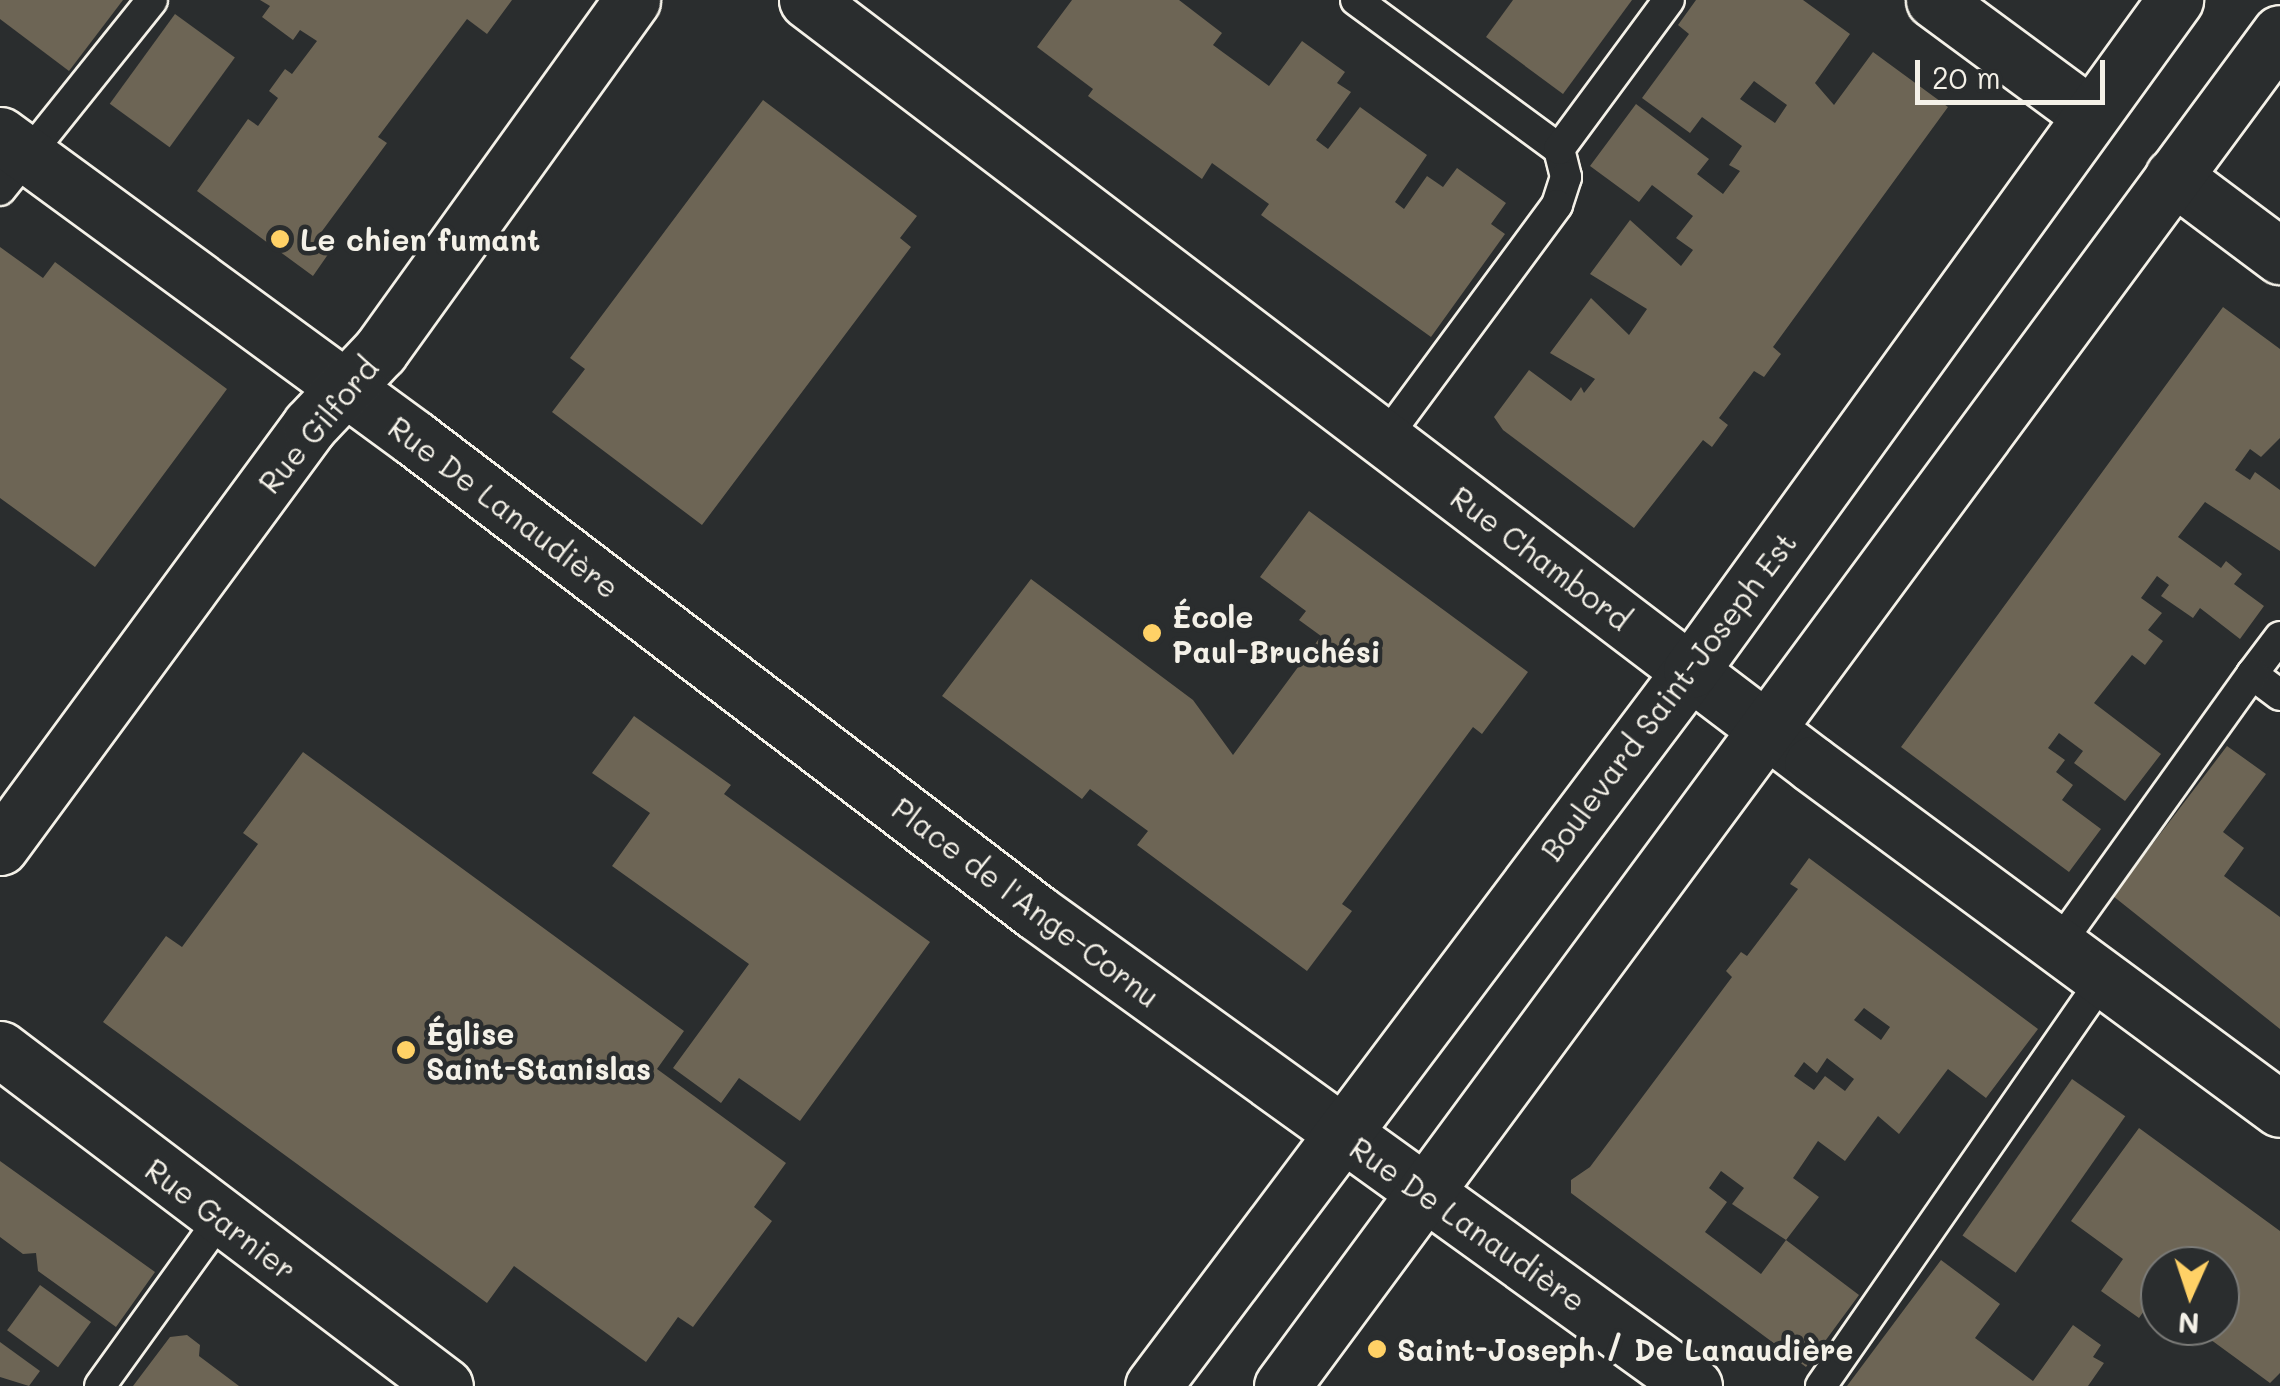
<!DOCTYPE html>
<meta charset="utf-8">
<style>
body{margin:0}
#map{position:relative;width:2280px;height:1386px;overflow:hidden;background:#2a2d2e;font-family:Mali,sans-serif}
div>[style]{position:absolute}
.building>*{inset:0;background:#6d6555;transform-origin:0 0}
.roads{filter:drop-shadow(2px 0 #f4f1e8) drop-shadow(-2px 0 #f4f1e8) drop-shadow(0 2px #f4f1e8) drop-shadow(0 -2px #f4f1e8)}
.lane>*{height:30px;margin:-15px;padding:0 15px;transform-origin:15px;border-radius:15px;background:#2a2d2e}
.street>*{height:55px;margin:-27.5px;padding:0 27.5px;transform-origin:27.5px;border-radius:27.5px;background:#2a2d2e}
.secondary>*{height:55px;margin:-27.5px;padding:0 27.5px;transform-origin:27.5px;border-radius:27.5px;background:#2a2d2e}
.dots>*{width:28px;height:28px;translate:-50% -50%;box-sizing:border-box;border:5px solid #2a2d2e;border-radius:50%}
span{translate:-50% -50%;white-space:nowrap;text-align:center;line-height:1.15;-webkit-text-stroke:9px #2a2d2e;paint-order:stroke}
.poi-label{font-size:30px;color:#f4f1e8;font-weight:700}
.left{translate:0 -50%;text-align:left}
.street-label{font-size:30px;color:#f4f1e8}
.north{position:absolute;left:2140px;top:1246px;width:100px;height:100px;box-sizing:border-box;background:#2a2d2e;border:2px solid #7b7b78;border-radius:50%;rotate:183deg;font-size:28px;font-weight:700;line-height:40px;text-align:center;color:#f4f1e8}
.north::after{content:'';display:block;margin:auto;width:35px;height:45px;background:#ffd166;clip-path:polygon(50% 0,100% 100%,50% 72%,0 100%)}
.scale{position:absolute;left:1915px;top:60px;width:190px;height:45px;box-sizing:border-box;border:5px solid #f4f1e8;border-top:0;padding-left:12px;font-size:30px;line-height:35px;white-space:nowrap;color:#f4f1e8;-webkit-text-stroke:8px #2a2d2e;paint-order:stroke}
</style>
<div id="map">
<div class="building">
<div style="clip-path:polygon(0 0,123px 0,69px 71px,0 19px)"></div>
<div style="clip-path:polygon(260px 0,512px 0,487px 34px,467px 19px,378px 137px,387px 143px,314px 242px,329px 253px,313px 276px,197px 191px,248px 119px,258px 126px,278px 98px,269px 91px,285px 69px,292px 74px,317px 41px,300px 30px,293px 40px,262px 17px,270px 6px)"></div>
<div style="clip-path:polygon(1072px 0,1179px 0,1222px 33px,1213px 45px,1269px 86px,1302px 41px,1345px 72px,1337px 83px,1351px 92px,1316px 140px,1328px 149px,1360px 107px,1427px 155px,1395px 202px,1404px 209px,1427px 176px,1443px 187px,1457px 168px,1506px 203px,1491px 224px,1505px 234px,1431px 337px,1261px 215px,1269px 204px,1212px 163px,1202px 179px,1088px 96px,1093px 89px,1037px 47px)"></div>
<div style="clip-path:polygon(1513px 0,1632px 0,1563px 94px,1486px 37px)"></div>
<div style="clip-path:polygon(evenodd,1696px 0,1803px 0,1850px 34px,1815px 83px,1834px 105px,1873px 52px,1948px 107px,1773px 347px,1781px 354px,1764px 377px,1754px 371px,1719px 418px,1728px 425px,1712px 447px,1703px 440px,1634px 528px,1503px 430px,1494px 417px,1529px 370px,1571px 401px,1581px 387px,1584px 393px,1595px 379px,1550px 353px,1591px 298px,1629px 335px,1647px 309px,1590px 274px,1630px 220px,1681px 266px,1693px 250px,1676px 238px,1693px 216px,1652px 185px,1639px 202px,1590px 166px,1636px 104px,1709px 159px,1697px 174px,1723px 194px,1740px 171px,1729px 165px,1742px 146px,1702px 117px,1690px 133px,1642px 98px,1689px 34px,1678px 25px,1696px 0,1754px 81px,1787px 105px,1775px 123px,1740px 99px,1754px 81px)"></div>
<div style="left:175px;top:14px;width:74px;height:111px;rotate:36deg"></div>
<div style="clip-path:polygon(763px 100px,917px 216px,900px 238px,911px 247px,702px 525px,552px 412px,585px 369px,570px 358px)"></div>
<div style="clip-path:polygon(0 247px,43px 278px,55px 262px,227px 389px,95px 567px,0 498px)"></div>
<div style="clip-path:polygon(2223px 307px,2280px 349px,2280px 438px,2261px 457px,2250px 449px,2235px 470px,2250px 480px,2255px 472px,2280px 490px,2280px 551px,2205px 502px,2178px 537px,2221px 568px,2226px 561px,2242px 574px,2234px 584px,2264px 606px,2240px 639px,2200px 608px,2193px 618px,2161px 596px,2169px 585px,2157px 576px,2141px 598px,2162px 613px,2148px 630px,2163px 641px,2145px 665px,2132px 655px,2094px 703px,2161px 754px,2125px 801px,2074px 763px,2083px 751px,2059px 733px,2048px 748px,2065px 760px,2056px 772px,2073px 785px,2062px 800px,2101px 829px,2069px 872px,1901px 747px)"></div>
<div style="clip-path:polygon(1309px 511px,1528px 672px,1482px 734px,1473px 727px,1342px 904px,1352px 911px,1307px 971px,1137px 845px,1148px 831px,1090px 789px,1082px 799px,942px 696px,1031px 579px,1193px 700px,1233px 755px,1321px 636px,1299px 620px,1306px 611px,1260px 577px)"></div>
<div style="clip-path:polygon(634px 716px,731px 785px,724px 794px,930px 942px,800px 1121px,739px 1078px,721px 1103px,673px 1068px,749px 964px,612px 866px,650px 813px,592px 773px)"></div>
<div style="clip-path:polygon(2227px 746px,2266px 774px,2223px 832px,2244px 848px,2224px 876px,2280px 917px,2280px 1029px,2113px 896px)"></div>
<div style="clip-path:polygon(303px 752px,684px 1031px,657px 1069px,786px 1163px,754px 1207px,772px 1221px,693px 1327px,678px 1317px,646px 1362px,514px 1266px,487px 1303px,103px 1022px,166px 936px,182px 947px,258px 844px,243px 833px)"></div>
<div style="clip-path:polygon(evenodd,1809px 858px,2038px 1029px,1986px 1098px,1948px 1069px,1899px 1134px,1878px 1116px,1845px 1161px,1818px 1141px,1793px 1178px,1819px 1197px,1786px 1240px,1732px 1204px,1744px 1188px,1721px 1171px,1709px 1188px,1727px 1202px,1705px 1232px,1761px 1274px,1786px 1240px,1859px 1295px,1806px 1367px,1571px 1193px,1571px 1180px,1590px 1167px,1732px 977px,1726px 971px,1741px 952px,1747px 956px,1798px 889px,1790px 884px,1809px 858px,1864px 1008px,1890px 1027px,1881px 1040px,1854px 1020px,1864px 1008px,1809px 858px,1827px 1058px,1854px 1079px,1845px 1091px,1825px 1076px,1814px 1090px,1794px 1076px,1804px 1062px,1817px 1073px,1827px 1058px)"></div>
<div style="left:2072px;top:1079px;width:65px;height:191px;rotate:35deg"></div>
<div style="clip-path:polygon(2139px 1128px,2280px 1231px,2280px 1373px,2270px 1383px,2192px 1326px,2220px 1326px,2220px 1266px,2160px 1266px,2160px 1303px,2153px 1298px,2139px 1318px,2101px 1291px,2123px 1259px,2071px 1221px)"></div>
<div style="clip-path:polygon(0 1161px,155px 1272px,116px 1327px,38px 1271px,36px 1253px,23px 1254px,0 1237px)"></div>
<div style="clip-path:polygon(1941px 1260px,2000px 1304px,1975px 1338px,2033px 1381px,2073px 1325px,2101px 1345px,2093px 1357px,2104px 1363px,2088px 1386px,1847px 1386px)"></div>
<div style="left:40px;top:1285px;width:63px;height:56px;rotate:36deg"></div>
<div style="clip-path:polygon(187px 1335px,200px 1345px,199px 1356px,239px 1386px,133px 1386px,170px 1337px)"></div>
<div style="clip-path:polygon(0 1342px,40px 1371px,29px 1386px,0 1377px)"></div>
</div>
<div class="roads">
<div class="lane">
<div style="left:1356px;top:0;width:252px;rotate:36.3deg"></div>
<div style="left:1559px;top:149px;width:29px;rotate:76deg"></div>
<div style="left:1566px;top:177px;width:29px;rotate:108deg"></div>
<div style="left:1557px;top:205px;width:290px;rotate:126.4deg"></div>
<div style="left:1559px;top:149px;width:185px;rotate:-53.6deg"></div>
<div style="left:0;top:190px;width:243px;rotate:-51.3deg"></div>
<div style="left:2280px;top:637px;width:46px;rotate:127.1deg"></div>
<div style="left:2252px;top:674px;width:35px;rotate:37deg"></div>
<div style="left:2059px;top:944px;width:332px;rotate:-54.4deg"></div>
<div style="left:100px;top:1386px;width:206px;rotate:-54.3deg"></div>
<div style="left:1821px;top:1386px;width:497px;rotate:-55.3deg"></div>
</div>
<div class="street">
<div style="left:807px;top:0;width:1262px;rotate:37.24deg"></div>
<div style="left:1812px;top:764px;width:581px;rotate:36.4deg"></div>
<div style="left:1934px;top:0;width:194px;rotate:36.4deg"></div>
<div style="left:0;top:135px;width:513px;rotate:36.2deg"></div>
<div style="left:414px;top:438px;width:782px;rotate:37.31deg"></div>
<div style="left:1036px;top:912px;width:811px;rotate:35.77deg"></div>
<div style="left:2173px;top:176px;width:134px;rotate:36.8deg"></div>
<div style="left:0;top:847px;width:524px;rotate:-53.7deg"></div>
<div style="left:310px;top:425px;width:102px;rotate:-46.6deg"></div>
<div style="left:380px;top:351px;width:432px;rotate:-54.3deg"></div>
<div style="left:0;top:1049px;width:558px;rotate:37.14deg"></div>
</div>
<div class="secondary">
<div style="left:1153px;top:1386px;width:896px;rotate:-53.08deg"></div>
<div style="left:1691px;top:670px;width:827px;rotate:-54.16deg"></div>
<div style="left:1282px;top:1386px;width:1681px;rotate:-53.59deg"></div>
</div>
</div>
<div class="dots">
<div style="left:280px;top:239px;background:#ffd166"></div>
<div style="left:1152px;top:633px;background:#ffd166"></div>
<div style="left:406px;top:1050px;background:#ffd166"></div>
<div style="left:1377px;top:1349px;background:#ffd166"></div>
</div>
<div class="poi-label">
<span class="left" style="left:300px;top:239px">Le chien fumant</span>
<span class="left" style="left:1172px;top:633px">École<br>Paul-Bruchési</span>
<span class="left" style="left:426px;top:1050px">Église<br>Saint-Stanislas</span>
<span class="left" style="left:1397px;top:1349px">Saint-Joseph / De Lanaudière</span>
</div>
<div class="street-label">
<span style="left:318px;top:425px;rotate:-50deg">Rue Gilford</span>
<span style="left:504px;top:507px;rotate:37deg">Rue De Lanaudière</span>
<span style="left:1541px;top:558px;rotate:37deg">Rue Chambord</span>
<span style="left:1668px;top:696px;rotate:-53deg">Boulevard Saint-Joseph Est</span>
<span style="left:1026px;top:902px;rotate:37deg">Place de l'Ange-Cornu</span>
<span style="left:221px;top:1219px;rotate:37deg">Rue Garnier</span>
<span style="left:1468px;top:1224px;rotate:35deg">Rue De Lanaudière</span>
</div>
<div class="north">N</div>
<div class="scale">20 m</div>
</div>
